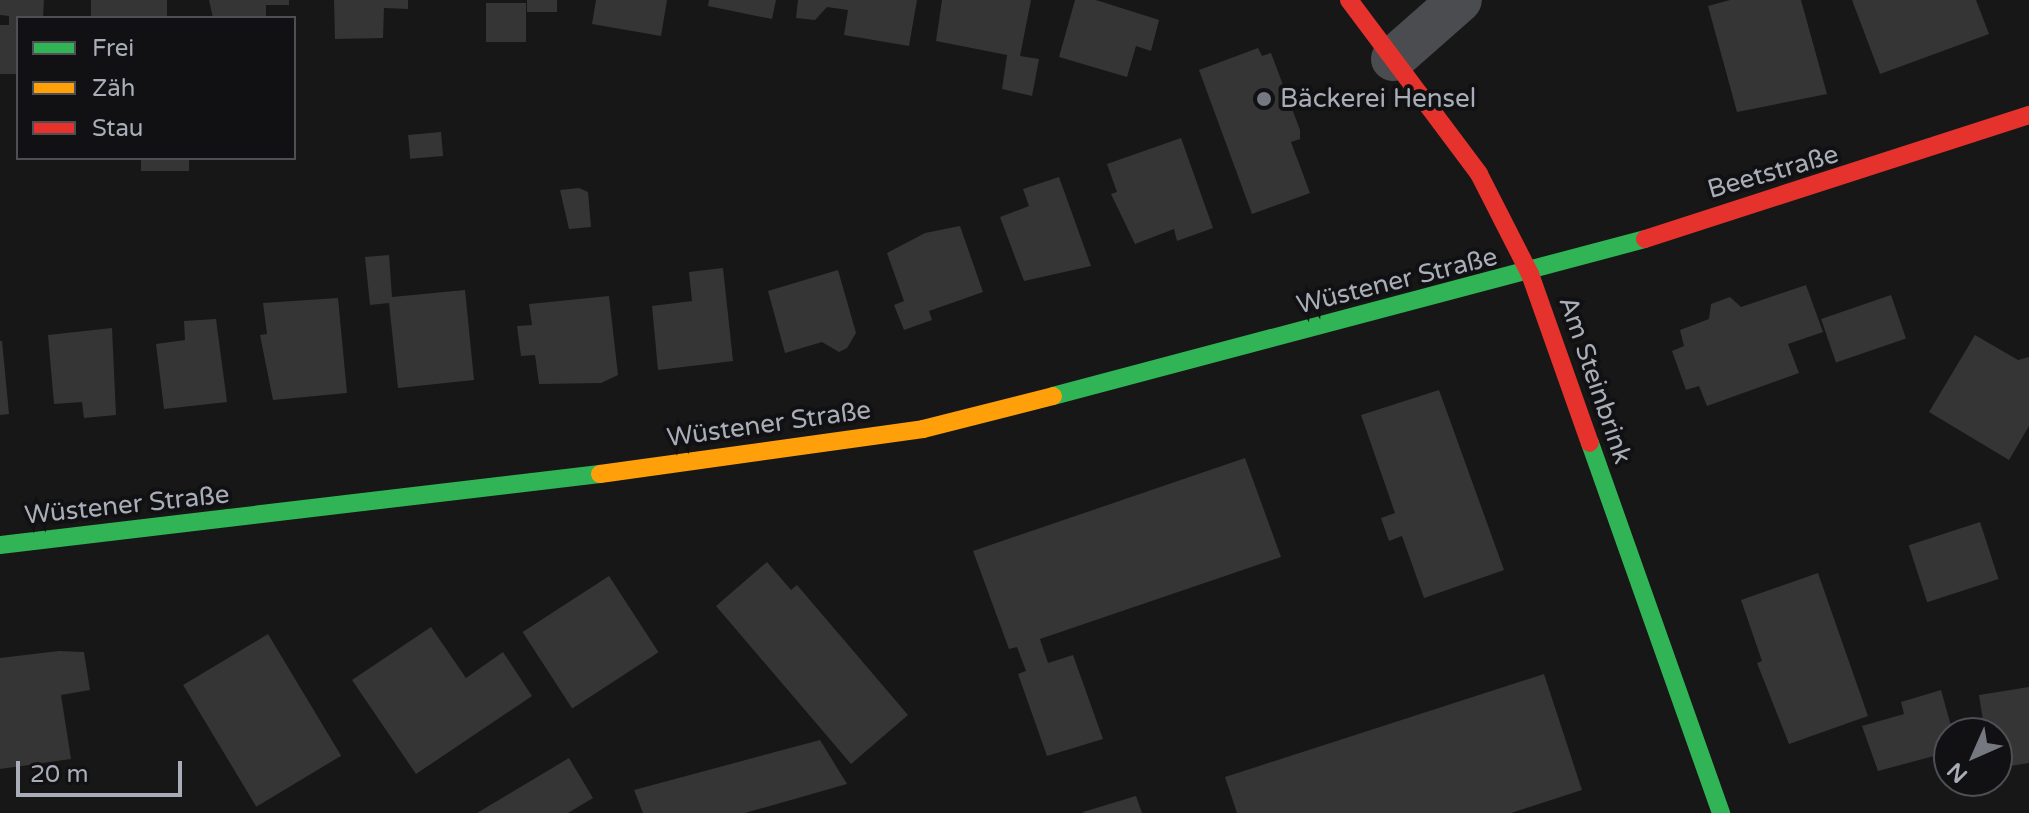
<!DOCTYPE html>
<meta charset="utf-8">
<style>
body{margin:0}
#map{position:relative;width:2029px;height:813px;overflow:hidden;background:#171717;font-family:"Varela Round",sans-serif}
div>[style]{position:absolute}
.building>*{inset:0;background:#353536;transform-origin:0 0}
.street>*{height:44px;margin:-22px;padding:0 22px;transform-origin:22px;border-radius:22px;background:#4b4c50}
.fast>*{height:18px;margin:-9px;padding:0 9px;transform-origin:9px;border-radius:9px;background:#30b455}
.slow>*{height:18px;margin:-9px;padding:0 9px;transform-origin:9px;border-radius:9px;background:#ff9f0a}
.jam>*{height:18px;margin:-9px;padding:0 9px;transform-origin:9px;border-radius:9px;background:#e5322d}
.dots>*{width:22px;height:22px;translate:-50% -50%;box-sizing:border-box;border:4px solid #111113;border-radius:50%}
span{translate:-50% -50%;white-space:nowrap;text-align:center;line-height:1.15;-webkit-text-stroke:8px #111113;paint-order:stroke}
.poi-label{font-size:26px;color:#a8adb8}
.left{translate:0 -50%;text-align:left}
.street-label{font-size:26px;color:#a8adb8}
.legend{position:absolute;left:16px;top:16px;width:280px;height:144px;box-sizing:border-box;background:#111113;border:2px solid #4d4f55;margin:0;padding:10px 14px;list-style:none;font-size:24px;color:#a8adb8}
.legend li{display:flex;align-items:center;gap:16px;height:40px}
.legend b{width:40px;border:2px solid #4d4f55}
.north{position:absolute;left:1933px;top:717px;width:80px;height:80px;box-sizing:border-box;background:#111113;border:2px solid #4d4f55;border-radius:50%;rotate:225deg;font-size:22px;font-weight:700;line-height:32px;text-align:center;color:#a8adb8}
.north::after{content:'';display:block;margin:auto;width:28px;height:36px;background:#757880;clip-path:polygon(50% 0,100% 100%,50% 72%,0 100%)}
.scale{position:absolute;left:16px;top:761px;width:166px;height:36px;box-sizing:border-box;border:4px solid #a8adb8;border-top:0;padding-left:10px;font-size:24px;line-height:28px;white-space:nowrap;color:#a8adb8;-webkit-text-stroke:6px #111113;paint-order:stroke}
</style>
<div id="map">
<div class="building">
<div style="clip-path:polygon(0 0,44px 0,43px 18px,18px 18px,18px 74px,0 74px,0 25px,9px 25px,9px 16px,0 15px)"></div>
<div style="left:91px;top:0;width:76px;height:18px"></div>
<div style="clip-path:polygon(209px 0,289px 0,289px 5px,266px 5px,266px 18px,213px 18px)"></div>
<div style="clip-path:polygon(334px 0,408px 0,408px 9px,384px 8px,383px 38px,335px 39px)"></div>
<div style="left:527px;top:0;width:30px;height:12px"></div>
<div style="clip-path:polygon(596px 0,667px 0,661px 36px,592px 24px)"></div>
<div style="clip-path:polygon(709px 0,776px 0,772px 19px,708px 6px)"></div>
<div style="clip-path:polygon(798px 0,917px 0,909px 46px,844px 35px,848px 10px,827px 7px,815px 20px,796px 18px)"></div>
<div style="clip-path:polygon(942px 0,1031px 0,1020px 56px,1039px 59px,1032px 96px,1002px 89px,1007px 55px,936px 41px)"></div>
<div style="clip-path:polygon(1075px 0,1096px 0,1159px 20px,1151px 51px,1136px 46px,1127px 77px,1059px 57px)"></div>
<div style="clip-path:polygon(1730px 0,1801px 0,1827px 94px,1737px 112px,1708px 6px)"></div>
<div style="clip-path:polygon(1852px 0,1976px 0,1989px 34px,1880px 74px)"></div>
<div style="left:486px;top:3px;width:40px;height:39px"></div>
<div style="clip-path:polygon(1258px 48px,1262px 56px,1271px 53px,1300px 130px,1300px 139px,1291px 142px,1310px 193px,1252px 214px,1199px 70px)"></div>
<div style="left:441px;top:132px;width:24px;height:33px;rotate:85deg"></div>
<div style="clip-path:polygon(1181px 138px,1213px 228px,1177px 241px,1174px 229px,1135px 244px,1111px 194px,1117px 192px,1107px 164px)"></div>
<div style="left:141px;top:158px;width:48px;height:13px"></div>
<div style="clip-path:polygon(1059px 177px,1091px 266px,1024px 281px,1000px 217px,1029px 206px,1023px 189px)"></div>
<div style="clip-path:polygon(579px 188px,588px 192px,591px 227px,569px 229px,560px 190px)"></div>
<div style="clip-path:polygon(960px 226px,983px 292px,929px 311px,932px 320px,904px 330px,894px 305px,904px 301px,887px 253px,925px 233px)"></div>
<div style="clip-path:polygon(389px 255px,392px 297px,465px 290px,474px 380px,398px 388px,389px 303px,370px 305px,365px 257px)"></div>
<div style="clip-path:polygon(723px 268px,733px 361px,658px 370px,652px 306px,692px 301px,689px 272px)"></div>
<div style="clip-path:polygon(838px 270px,856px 333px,847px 348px,839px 352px,822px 342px,785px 353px,768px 291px)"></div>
<div style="clip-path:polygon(1806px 285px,1823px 332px,1788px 344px,1799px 373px,1707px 406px,1699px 386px,1686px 390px,1672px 351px,1684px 346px,1680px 330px,1709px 319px,1711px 304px,1730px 297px,1741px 307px)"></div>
<div style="left:1891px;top:295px;width:46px;height:74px;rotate:71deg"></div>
<div style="clip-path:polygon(609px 296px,618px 375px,601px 383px,539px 384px,535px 355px,521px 356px,517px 326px,532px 325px,529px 304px)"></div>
<div style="clip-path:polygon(338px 298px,347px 393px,273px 400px,260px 335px,267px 334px,263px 303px)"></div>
<div style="clip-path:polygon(216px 319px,227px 402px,164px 409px,156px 344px,185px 340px,184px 321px)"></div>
<div style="clip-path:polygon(112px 328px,116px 415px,84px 418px,82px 402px,54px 404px,48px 335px)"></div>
<div style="clip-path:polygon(1975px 335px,2018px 360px,2029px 357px,2029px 426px,2009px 460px,1929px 412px)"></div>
<div style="clip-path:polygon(0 341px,2px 341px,9px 414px,0 415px)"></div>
<div style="clip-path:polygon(1439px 390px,1504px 570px,1424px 598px,1402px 536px,1389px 541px,1381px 518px,1395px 513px,1361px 415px)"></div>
<div style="clip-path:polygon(1245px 458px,1281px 557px,1040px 639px,1048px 663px,1073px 655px,1103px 739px,1047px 756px,1018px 674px,1026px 671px,1017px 647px,1009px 649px,973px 551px)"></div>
<div style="left:1980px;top:522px;width:60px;height:75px;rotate:72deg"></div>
<div style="clip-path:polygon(767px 562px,791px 590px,797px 585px,908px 715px,851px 764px,716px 606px)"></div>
<div style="clip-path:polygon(1818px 573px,1868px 716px,1789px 744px,1757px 663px,1762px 661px,1741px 600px)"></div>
<div style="left:609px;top:576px;width:91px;height:103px;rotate:57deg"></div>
<div style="clip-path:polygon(431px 627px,466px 678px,503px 652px,532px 696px,416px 774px,352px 680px)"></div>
<div style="left:268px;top:634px;width:142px;height:99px;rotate:59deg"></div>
<div style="clip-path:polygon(59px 651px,84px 652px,90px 690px,61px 695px,71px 759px,0 769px,0 658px)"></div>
<div style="clip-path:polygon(1544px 674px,1582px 790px,1511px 813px,1237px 813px,1225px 777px)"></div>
<div style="clip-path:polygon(2029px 687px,2029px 763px,2004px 767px,1998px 731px,1985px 733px,1979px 695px)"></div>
<div style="clip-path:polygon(1941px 690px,1953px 733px,1949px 752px,1878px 771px,1862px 726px,1904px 714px,1901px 702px)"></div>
<div style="clip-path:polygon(820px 740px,847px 784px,745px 813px,643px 813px,634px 790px)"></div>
<div style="clip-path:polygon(569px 758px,593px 798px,568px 813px,477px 813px)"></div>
<div style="clip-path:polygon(1136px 796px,1142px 813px,1083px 813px,1083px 812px)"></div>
</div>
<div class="street">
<div style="left:1393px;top:59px;width:89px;rotate:-41.4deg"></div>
</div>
<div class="fast">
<div style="left:1053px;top:396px;width:612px;rotate:-14.85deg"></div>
<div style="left:1590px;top:443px;width:393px;rotate:70.5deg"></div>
<div style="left:0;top:545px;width:604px;rotate:-6.75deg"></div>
</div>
<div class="slow">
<div style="left:600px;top:474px;width:326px;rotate:-7.9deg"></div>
<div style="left:923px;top:429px;width:134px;rotate:-14.2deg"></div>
</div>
<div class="jam">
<div style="left:1349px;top:0;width:217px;rotate:53.2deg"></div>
<div style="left:1479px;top:174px;width:112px;rotate:63deg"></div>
<div style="left:1530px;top:274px;width:179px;rotate:70.5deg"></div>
<div style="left:1645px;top:239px;width:404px;rotate:-17.9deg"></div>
</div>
<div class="dots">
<div style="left:1264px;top:99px;background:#757880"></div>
</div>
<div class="poi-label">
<span class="left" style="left:1280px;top:99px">Bäckerei Hensel</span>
</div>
<div class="street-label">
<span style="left:1773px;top:172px;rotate:-16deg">Beetstraße</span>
<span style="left:1397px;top:281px;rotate:-14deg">Wüstener Straße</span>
<span style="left:1595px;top:380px;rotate:71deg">Am Steinbrink</span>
<span style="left:769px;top:424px;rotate:-8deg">Wüstener Straße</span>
<span style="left:127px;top:505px;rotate:-6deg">Wüstener Straße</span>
</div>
<ul class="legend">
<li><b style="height:10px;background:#30b455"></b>Frei</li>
<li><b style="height:10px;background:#ff9f0a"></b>Zäh</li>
<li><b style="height:10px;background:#e5322d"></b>Stau</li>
</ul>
<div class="north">N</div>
<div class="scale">20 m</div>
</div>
